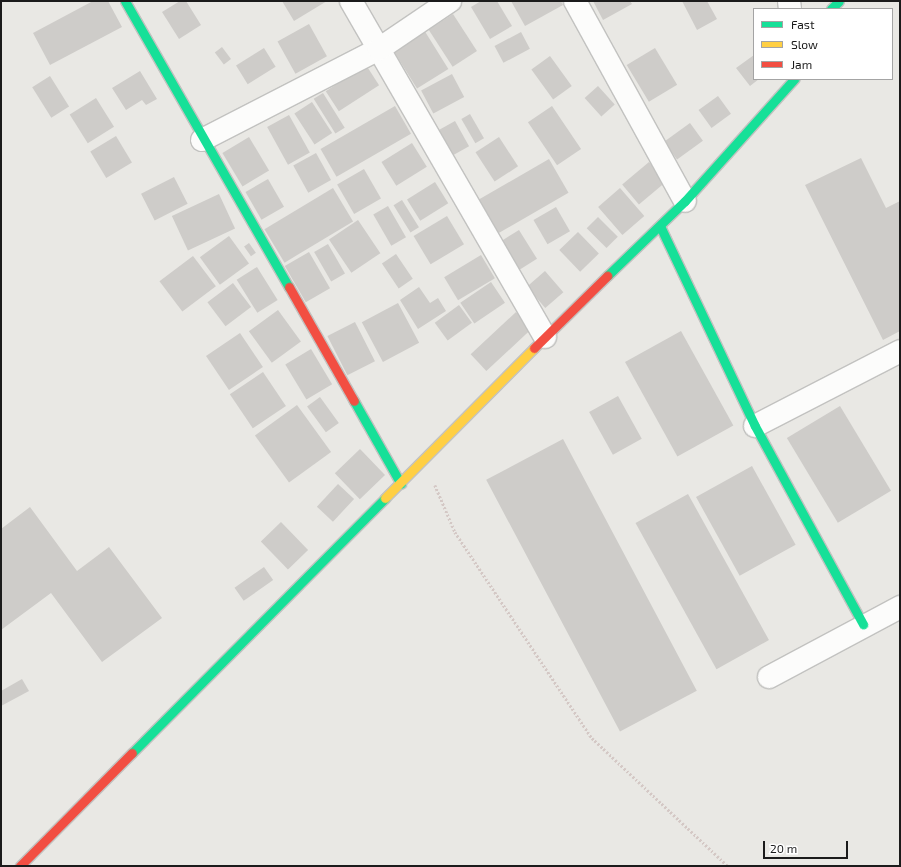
<!DOCTYPE html>
<style>
body{margin:0}
#map{position:relative;width:901px;height:867px;overflow:hidden;background:#e9e8e4;font-family:"Exo 2",sans-serif}
div>[style]{position:absolute}
.building>*{inset:0;background:#ceccc9;transform-origin:0 0}
.path>*{height:2.5px;margin-top:-1.25px;transform-origin:0;background:repeating-linear-gradient(90deg,#d4c8c5 0 2px,transparent 0 4px)}
.roads{filter:drop-shadow(1px 0 #c2c2c0) drop-shadow(-1px 0 #c2c2c0) drop-shadow(0 1px #c2c2c0) drop-shadow(0 -1px #c2c2c0)}
.street>*{height:22px;margin:-11px;padding:0 11px;transform-origin:11px;border-radius:11px;background:#fcfcfb}
.fast>*{height:9px;margin:-4.5px;padding:0 4.5px;transform-origin:4.5px;border-radius:4.5px;background:#16e098}
.slow>*{height:9px;margin:-4.5px;padding:0 4.5px;transform-origin:4.5px;border-radius:4.5px;background:#ffcf43}
.jam>*{height:9px;margin:-4.5px;padding:0 4.5px;transform-origin:4.5px;border-radius:4.5px;background:#f24e42}
span{translate:-50% -50%;white-space:nowrap;text-align:center;line-height:1.15;-webkit-text-stroke:3px #fff;paint-order:stroke}
.frame{position:absolute;inset:0;border:2px solid #1b1b1b;pointer-events:none}
.legend{position:absolute;left:753px;top:8px;width:140px;height:72px;box-sizing:border-box;background:#fff;border:1px solid #a4a4a4;margin:0;padding:5px 7px;list-style:none;font-size:12px;color:#1b1b1b}
.legend li{display:flex;align-items:center;gap:8px;height:20px}
.legend b{width:20px;border:1px solid #a4a4a4}
.scale{position:absolute;left:763px;top:841px;width:85px;height:18px;box-sizing:border-box;border:2px solid #1b1b1b;border-top:0;padding-left:5px;font-size:12px;line-height:14px;white-space:nowrap;color:#1b1b1b;-webkit-text-stroke:3px #fff;paint-order:stroke}
</style>
<div id="map">
<div class="building">
<div style="clip-path:polygon(93px 1px,108px 1px,122px 27px,50px 65px,33px 33px)"></div>
<div style="clip-path:polygon(180px 1px,186px 1px,201px 25px,179px 39px,162px 12px)"></div>
<div style="clip-path:polygon(282px 1px,327px 1px,294px 21px)"></div>
<div style="clip-path:polygon(481px 1px,497px 1px,512px 26px,490px 39px,471px 7px)"></div>
<div style="clip-path:polygon(511px 1px,561px 1px,563px 5px,525px 26px)"></div>
<div style="clip-path:polygon(593px 1px,630px 1px,632px 4px,603px 20px)"></div>
<div style="clip-path:polygon(682px 1px,707px 1px,717px 19px,697px 30px)"></div>
<div style="left:453px;top:14px;width:44px;height:29px;rotate:57deg"></div>
<div style="left:309px;top:24px;width:37px;height:36px;rotate:61deg"></div>
<div style="left:424px;top:30px;width:46px;height:37px;rotate:58deg"></div>
<div style="left:521px;top:32px;width:19px;height:30px;rotate:62deg"></div>
<div style="left:222px;top:47px;width:15px;height:9px;rotate:53deg"></div>
<div style="left:264px;top:48px;width:22px;height:33px;rotate:58deg"></div>
<div style="left:655px;top:48px;width:43px;height:33px;rotate:59deg"></div>
<div style="clip-path:polygon(754px 55px,754px 79px,759px 79px,750px 86px,736px 68px)"></div>
<div style="left:550px;top:56px;width:37px;height:23px;rotate:54deg"></div>
<div style="left:366px;top:65px;width:24px;height:48px;rotate:57deg"></div>
<div style="clip-path:polygon(140px 71px,157px 99px,146px 105px,142px 100px,126px 110px,112px 88px)"></div>
<div style="left:452px;top:74px;width:26px;height:35px;rotate:62deg"></div>
<div style="left:50px;top:76px;width:36px;height:21px;rotate:58deg"></div>
<div style="left:598px;top:86px;width:25px;height:18px;rotate:48deg"></div>
<div style="left:323px;top:93px;width:41px;height:11px;rotate:58deg"></div>
<div style="left:718px;top:96px;width:22px;height:24px;rotate:54deg"></div>
<div style="left:96px;top:98px;width:34px;height:31px;rotate:58deg"></div>
<div style="left:312px;top:102px;width:37px;height:21px;rotate:57deg"></div>
<div style="left:395px;top:106px;width:32px;height:86px;rotate:60deg"></div>
<div style="left:552px;top:106px;width:52px;height:29px;rotate:56deg"></div>
<div style="left:470px;top:114px;width:28px;height:10px;rotate:60deg"></div>
<div style="left:289px;top:115px;width:43px;height:25px;rotate:61deg"></div>
<div style="left:455px;top:121px;width:29px;height:22px;rotate:61deg"></div>
<div style="left:690px;top:123px;width:22px;height:32px;rotate:54deg"></div>
<div style="left:116px;top:136px;width:31px;height:30px;rotate:59deg"></div>
<div style="left:249px;top:137px;width:39px;height:31px;rotate:59deg"></div>
<div style="left:499px;top:137px;width:35px;height:28px;rotate:57deg"></div>
<div style="left:412px;top:143px;width:28px;height:36px;rotate:58deg"></div>
<div style="left:316px;top:153px;width:31px;height:26px;rotate:61deg"></div>
<div style="clip-path:polygon(861px 158px,886px 208px,900px 201px,900px 331px,883px 340px,805px 185px)"></div>
<div style="left:549px;top:159px;width:39px;height:83px;rotate:60deg"></div>
<div style="left:649px;top:162px;width:26px;height:35px;rotate:50deg"></div>
<div style="left:364px;top:169px;width:34px;height:31px;rotate:60deg"></div>
<div style="left:174px;top:177px;width:30px;height:37px;rotate:63deg"></div>
<div style="left:268px;top:179px;width:32px;height:26px;rotate:60deg"></div>
<div style="left:435px;top:182px;width:25px;height:33px;rotate:58deg"></div>
<div style="left:333px;top:188px;width:39px;height:80px;rotate:59deg"></div>
<div style="left:620px;top:188px;width:37px;height:29px;rotate:49deg"></div>
<div style="left:219px;top:194px;width:38px;height:52px;rotate:65deg"></div>
<div style="left:402px;top:200px;width:32px;height:10px;rotate:58deg"></div>
<div style="left:388px;top:206px;width:36px;height:17px;rotate:60deg"></div>
<div style="left:556px;top:207px;width:28px;height:26px;rotate:60deg"></div>
<div style="left:447px;top:216px;width:33px;height:39px;rotate:59deg"></div>
<div style="left:598px;top:217px;width:28px;height:16px;rotate:45deg"></div>
<div style="left:358px;top:220px;width:40px;height:35px;rotate:56deg"></div>
<div style="left:519px;top:230px;width:34px;height:23px;rotate:58deg"></div>
<div style="left:578px;top:232px;width:30px;height:26px;rotate:46deg"></div>
<div style="left:229px;top:236px;width:34px;height:36px;rotate:54deg"></div>
<div style="left:249px;top:243px;width:12px;height:6px;rotate:55deg"></div>
<div style="left:328px;top:244px;width:34px;height:16px;rotate:60deg"></div>
<div style="left:309px;top:252px;width:42px;height:28px;rotate:60deg"></div>
<div style="left:396px;top:254px;width:30px;height:17px;rotate:56deg"></div>
<div style="left:481px;top:255px;width:27px;height:43px;rotate:59deg"></div>
<div style="left:193px;top:256px;width:38px;height:42px;rotate:53deg"></div>
<div style="left:257px;top:267px;width:39px;height:24px;rotate:58deg"></div>
<div style="left:545px;top:271px;width:28px;height:24px;rotate:49deg"></div>
<div style="left:491px;top:282px;width:25px;height:37px;rotate:56deg"></div>
<div style="left:233px;top:283px;width:30px;height:32px;rotate:53deg"></div>
<div style="clip-path:polygon(419px 287px,430px 303px,438px 298px,446px 311px,418px 329px,400px 300px)"></div>
<div style="left:398px;top:303px;width:45px;height:41px;rotate:62deg"></div>
<div style="left:459px;top:305px;width:22px;height:30px;rotate:54deg"></div>
<div style="left:278px;top:310px;width:39px;height:36px;rotate:54deg"></div>
<div style="left:516px;top:312px;width:23px;height:62px;rotate:47deg"></div>
<div style="left:355px;top:322px;width:44px;height:31px;rotate:63deg"></div>
<div style="left:681px;top:331px;width:108px;height:64px;rotate:61deg"></div>
<div style="left:240px;top:333px;width:41px;height:41px;rotate:56deg"></div>
<div style="left:311px;top:349px;width:41px;height:30px;rotate:59deg"></div>
<div style="left:263px;top:372px;width:41px;height:40px;rotate:56deg"></div>
<div style="left:618px;top:396px;width:49px;height:33px;rotate:61deg"></div>
<div style="left:320px;top:397px;width:32px;height:16px;rotate:54deg"></div>
<div style="left:297px;top:405px;width:58px;height:52px;rotate:54deg"></div>
<div style="left:840px;top:406px;width:99px;height:62px;rotate:59deg"></div>
<div style="left:563px;top:439px;width:285px;height:87px;rotate:62deg"></div>
<div style="left:360px;top:449px;width:36px;height:35px;rotate:46deg"></div>
<div style="left:752px;top:466px;width:90px;height:64px;rotate:61deg"></div>
<div style="left:338px;top:484px;width:22px;height:31px;rotate:43deg"></div>
<div style="left:688px;top:494px;width:167px;height:60px;rotate:61deg"></div>
<div style="clip-path:polygon(30px 507px,77px 571px,109px 547px,162px 618px,102px 662px,51px 593px,1px 630px,1px 529px)"></div>
<div style="left:281px;top:522px;width:39px;height:28px;rotate:46deg"></div>
<div style="left:264px;top:567px;width:16px;height:36px;rotate:55deg"></div>
<div style="clip-path:polygon(22px 679px,29px 691px,1px 706px,1px 691px)"></div>
</div>
<div class="path">
<div style="left:435px;top:485px;width:51px;rotate:66.9deg"></div>
<div style="left:455px;top:532px;width:247px;rotate:56.4deg"></div>
<div style="left:592px;top:738px;width:187px;rotate:43.3deg"></div>
</div>
<div class="roads">
<div class="street">
<div style="left:351px;top:1px;width:388px;rotate:60deg"></div>
<div style="left:575px;top:1px;width:228px;rotate:61.2deg"></div>
<div style="left:789px;top:1px;width:8px;rotate:83deg"></div>
<div style="left:202px;top:140px;width:199px;rotate:-27.2deg"></div>
<div style="left:379px;top:49px;width:86px;rotate:-34.1deg"></div>
<div style="left:755px;top:426px;width:163px;rotate:-27.3deg"></div>
<div style="left:769px;top:677px;width:149px;rotate:-28.1deg"></div>
</div>
<div class="fast">
<div style="left:125px;top:1px;width:330px;rotate:60.2deg"></div>
<div style="left:831px;top:9px;width:11px;rotate:-45deg"></div>
<div style="left:660px;top:226px;width:221px;rotate:64.6deg"></div>
<div style="left:755px;top:426px;width:226px;rotate:61.4deg"></div>
<div style="left:607px;top:276px;width:108px;rotate:-43.9deg"></div>
<div style="left:685px;top:201px;width:164px;rotate:-48.2deg"></div>
<div style="left:354px;top:401px;width:95px;rotate:60.5deg"></div>
<div style="left:132px;top:753px;width:359px;rotate:-45.2deg"></div>
</div>
<div class="slow">
<div style="left:385px;top:498px;width:211px;rotate:-45.2deg"></div>
</div>
<div class="jam">
<div style="left:289px;top:287px;width:131px;rotate:60.3deg"></div>
<div style="left:534px;top:348px;width:103px;rotate:-44.6deg"></div>
<div style="left:20px;top:866px;width:159px;rotate:-45.3deg"></div>
</div>
</div>
<div class="frame"></div>
<ul class="legend">
<li><b style="height:5px;background:#16e098"></b>Fast</li>
<li><b style="height:5px;background:#ffcf43"></b>Slow</li>
<li><b style="height:5px;background:#f24e42"></b>Jam</li>
</ul>
<div class="scale">20 m</div>
</div>
